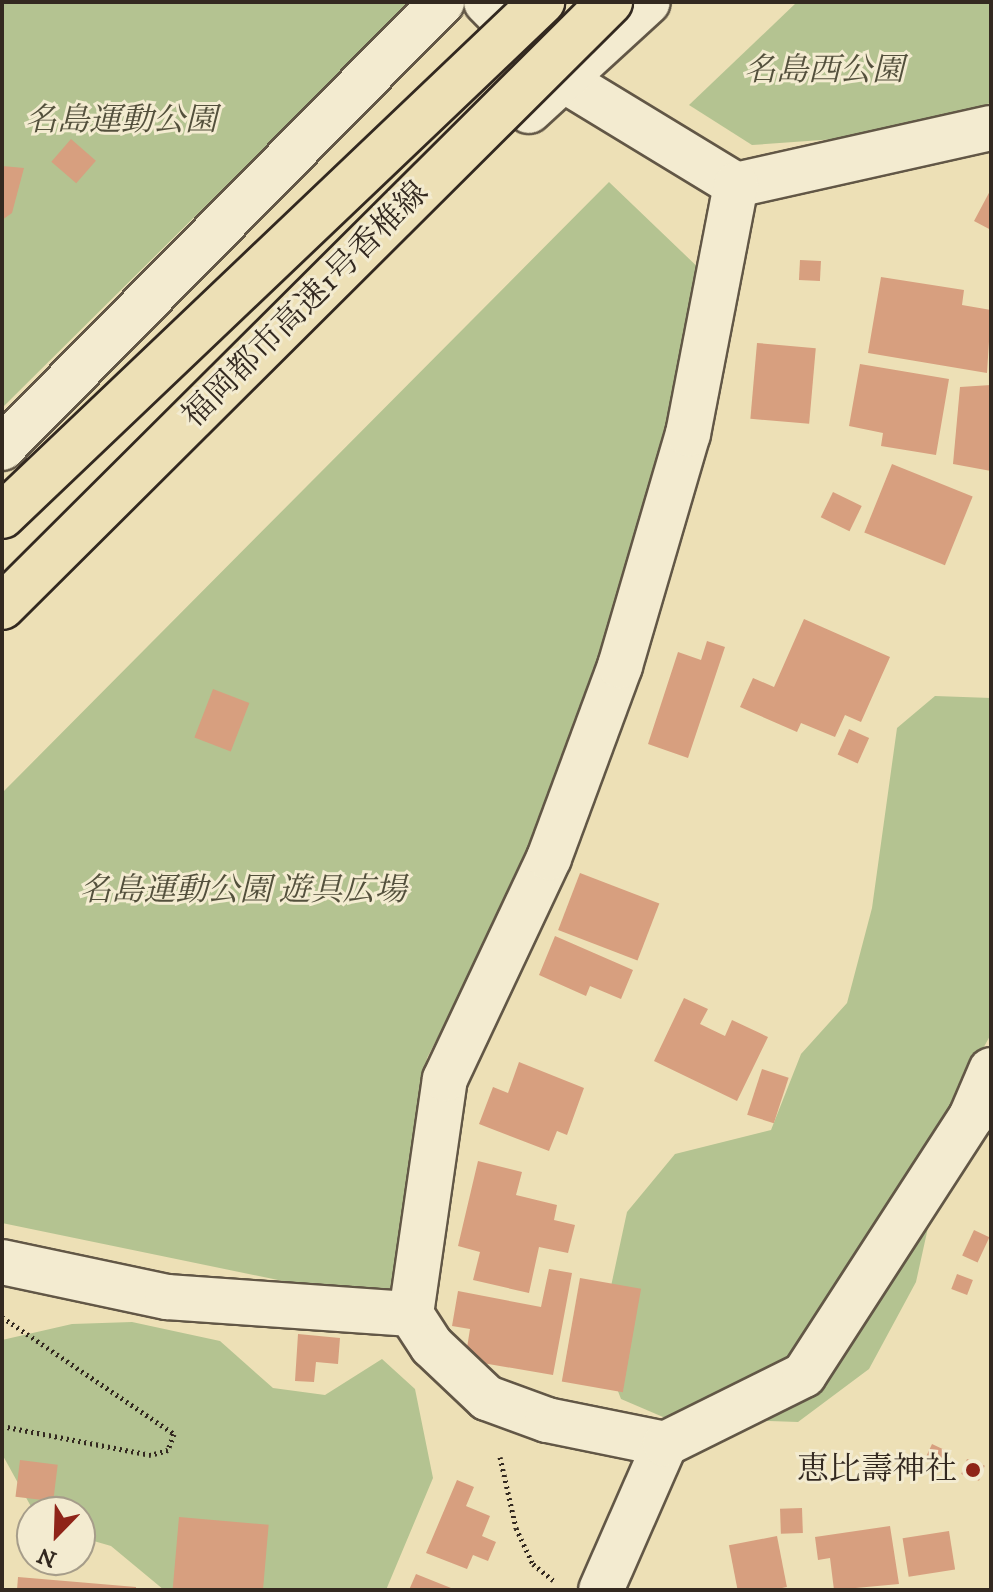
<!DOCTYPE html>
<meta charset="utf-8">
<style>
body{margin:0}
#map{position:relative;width:993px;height:1592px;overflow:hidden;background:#ede0b6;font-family:"IM FELL DW Pica","Noto Serif JP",serif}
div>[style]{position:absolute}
.green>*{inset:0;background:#b4c391}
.building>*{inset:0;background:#d79f7f;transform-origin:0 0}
.path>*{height:5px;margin-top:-2.5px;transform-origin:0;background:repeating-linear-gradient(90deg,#332920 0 2px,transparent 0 6px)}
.roads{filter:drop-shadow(2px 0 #625746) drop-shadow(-2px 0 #625746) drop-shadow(0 2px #625746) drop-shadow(0 -2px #625746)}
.street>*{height:44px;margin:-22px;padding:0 22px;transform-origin:22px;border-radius:22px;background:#f3ebd0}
.secondary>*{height:44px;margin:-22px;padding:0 22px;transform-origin:22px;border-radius:22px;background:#f3ebd0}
.bridges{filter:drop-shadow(2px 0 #332920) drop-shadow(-2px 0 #332920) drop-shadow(0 2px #332920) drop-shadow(0 -2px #332920)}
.highway-bridge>*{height:44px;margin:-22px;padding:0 22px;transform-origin:22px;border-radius:22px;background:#ede0b6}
.dots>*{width:22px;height:22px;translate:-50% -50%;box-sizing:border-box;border:4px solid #f3ebd0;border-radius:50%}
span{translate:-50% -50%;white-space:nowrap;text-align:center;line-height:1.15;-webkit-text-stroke:6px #f3ebd0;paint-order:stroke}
.park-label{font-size:32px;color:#53503c;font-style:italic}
.street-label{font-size:32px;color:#332920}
.poi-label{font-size:32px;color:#332920}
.right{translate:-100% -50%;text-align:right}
.frame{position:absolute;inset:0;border:4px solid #332920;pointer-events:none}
.north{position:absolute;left:16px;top:1496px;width:80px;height:80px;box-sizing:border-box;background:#f3ebd0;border:2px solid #a69d8a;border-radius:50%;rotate:203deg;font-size:22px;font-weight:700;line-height:32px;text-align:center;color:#332920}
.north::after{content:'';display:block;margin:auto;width:28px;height:36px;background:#8f2418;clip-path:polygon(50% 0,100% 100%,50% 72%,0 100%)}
</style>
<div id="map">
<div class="green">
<div style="clip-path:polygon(2px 2px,411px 2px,2px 408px)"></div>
<div style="clip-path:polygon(797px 2px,991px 2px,991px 103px,864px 137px,752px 145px,689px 105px)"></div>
<div style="clip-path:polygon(609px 182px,706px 275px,679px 423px,537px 846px,427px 1058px,394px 1304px,2px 1223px,2px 793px)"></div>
<div style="clip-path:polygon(935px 696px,991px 698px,991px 1034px,957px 1096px,916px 1282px,869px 1369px,798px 1422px,663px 1417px,621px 1399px,599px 1342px,627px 1212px,675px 1154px,771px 1130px,801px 1054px,847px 1003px,872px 908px,897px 728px)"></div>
<div style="clip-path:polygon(132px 1322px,220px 1341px,273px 1388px,325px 1395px,382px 1359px,415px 1389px,433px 1478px,386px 1590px,164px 1590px,111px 1546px,80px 1537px,80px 1512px,34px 1512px,2px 1454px,2px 1340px,72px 1324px)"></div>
</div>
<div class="building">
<div style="left:71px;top:139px;width:33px;height:30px;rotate:41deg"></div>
<div style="clip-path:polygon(2px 166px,24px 168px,12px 213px,2px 220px)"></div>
<div style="clip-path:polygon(991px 189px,991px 230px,974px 221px)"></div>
<div style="left:800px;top:260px;width:21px;height:20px;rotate:3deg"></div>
<div style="clip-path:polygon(881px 277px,964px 290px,962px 305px,991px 310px,987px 373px,868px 353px)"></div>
<div style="left:757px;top:343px;width:59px;height:76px;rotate:5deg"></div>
<div style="clip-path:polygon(860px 364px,949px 379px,936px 455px,881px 446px,883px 433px,849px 426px)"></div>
<div style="clip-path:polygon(991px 385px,991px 471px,953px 464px,960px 387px)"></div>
<div style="left:892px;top:464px;width:87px;height:74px;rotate:22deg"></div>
<div style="left:833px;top:492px;width:32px;height:28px;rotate:26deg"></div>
<div style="clip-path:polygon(804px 619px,890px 657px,861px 722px,845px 715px,835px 737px,801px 723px,797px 732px,740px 707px,753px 678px,774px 687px)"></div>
<div style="clip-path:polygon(707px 641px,725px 647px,688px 758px,648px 744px,678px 652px,701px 660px)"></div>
<div style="left:213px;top:689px;width:39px;height:52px;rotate:21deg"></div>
<div style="left:849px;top:729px;width:22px;height:28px;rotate:24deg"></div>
<div style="left:580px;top:873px;width:85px;height:61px;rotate:21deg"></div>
<div style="clip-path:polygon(555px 936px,633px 970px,621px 999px,590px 986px,586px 996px,539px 975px)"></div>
<div style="clip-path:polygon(684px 998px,708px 1009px,700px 1024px,725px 1036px,732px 1020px,768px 1037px,737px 1101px,654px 1061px)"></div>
<div style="clip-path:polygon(519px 1062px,584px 1088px,567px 1135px,557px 1131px,549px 1151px,479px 1124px,493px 1087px,508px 1093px)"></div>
<div style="left:762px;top:1069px;width:28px;height:48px;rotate:18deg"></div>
<div style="clip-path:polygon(478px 1161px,522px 1172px,516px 1195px,557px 1205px,554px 1220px,575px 1225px,568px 1253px,539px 1247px,529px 1293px,473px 1280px,480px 1252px,458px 1246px)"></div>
<div style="left:974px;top:1230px;width:17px;height:28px;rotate:25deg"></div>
<div style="clip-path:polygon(549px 1269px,572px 1273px,553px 1375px,465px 1360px,470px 1329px,452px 1326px,458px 1291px,541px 1307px)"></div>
<div style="left:957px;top:1274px;width:17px;height:16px;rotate:21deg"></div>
<div style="left:580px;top:1278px;width:62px;height:105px;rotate:10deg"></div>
<div style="clip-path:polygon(298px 1334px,340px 1338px,338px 1364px,316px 1362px,314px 1382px,295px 1381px)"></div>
<div style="left:932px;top:1444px;width:17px;height:17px;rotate:25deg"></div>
<div style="left:967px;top:1459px;width:19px;height:16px;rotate:21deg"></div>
<div style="left:20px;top:1460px;width:38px;height:37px;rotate:7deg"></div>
<div style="clip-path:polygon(457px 1480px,474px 1487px,466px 1506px,490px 1516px,482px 1536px,496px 1542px,488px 1561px,473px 1555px,467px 1569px,426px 1553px)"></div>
<div style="left:802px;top:1508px;width:25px;height:22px;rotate:88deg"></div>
<div style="left:179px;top:1517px;width:90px;height:73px;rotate:5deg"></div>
<div style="clip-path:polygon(890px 1526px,899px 1584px,834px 1590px,830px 1558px,818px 1560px,815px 1537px)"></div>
<div style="left:949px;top:1531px;width:39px;height:47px;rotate:81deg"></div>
<div style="left:777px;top:1536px;width:52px;height:49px;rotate:79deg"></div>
<div style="clip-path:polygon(416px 1574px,456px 1590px,409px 1590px)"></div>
<div style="clip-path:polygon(18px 1577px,136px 1587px,136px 1590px,17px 1590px)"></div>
</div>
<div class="path">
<div style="left:2px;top:1317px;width:208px;rotate:34.2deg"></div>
<div style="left:174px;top:1434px;width:17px;rotate:111deg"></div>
<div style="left:168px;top:1450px;width:18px;rotate:164deg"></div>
<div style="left:151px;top:1455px;width:152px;rotate:-169deg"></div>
<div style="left:500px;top:1457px;width:73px;rotate:77.3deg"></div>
<div style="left:516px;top:1528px;width:40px;rotate:65deg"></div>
<div style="left:533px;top:1564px;width:26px;rotate:39deg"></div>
</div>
<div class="roads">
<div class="street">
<div style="left:486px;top:2px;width:108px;rotate:45.4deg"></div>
<div style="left:562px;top:79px;width:204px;rotate:31.3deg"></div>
<div style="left:736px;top:185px;width:261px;rotate:-12.6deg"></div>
<div style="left:2px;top:1262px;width:169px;rotate:12deg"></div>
<div style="left:167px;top:1297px;width:245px;rotate:4deg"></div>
<div style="left:411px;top:1314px;width:237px;rotate:-81.8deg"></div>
<div style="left:445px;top:1079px;width:244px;rotate:-64.8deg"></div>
<div style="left:549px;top:858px;width:205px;rotate:-69.7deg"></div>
<div style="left:620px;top:666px;width:242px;rotate:-73.7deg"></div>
<div style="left:688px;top:434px;width:254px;rotate:-79.1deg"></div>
<div style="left:411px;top:1314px;width:38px;rotate:57deg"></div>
<div style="left:432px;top:1346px;width:76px;rotate:43.4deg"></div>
<div style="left:487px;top:1398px;width:64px;rotate:20.1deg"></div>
<div style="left:547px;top:1420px;width:120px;rotate:11.5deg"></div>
<div style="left:601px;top:1590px;width:159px;rotate:-66.3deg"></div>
<div style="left:665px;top:1444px;width:155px;rotate:-26.4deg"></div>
<div style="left:804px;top:1375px;width:307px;rotate:-57.1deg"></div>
<div style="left:971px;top:1117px;width:51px;rotate:-66.9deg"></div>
</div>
<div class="secondary">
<div style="left:529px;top:111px;width:161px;rotate:-42.5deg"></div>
<div style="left:2px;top:448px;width:627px;rotate:-45.39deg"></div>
</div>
</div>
<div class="bridges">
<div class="highway-bridge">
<div style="left:2px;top:516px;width:746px;rotate:-43.59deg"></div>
<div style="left:2px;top:607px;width:858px;rotate:-44.86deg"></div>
</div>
</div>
<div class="dots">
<div style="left:973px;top:1470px;background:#8f2418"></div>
</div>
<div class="park-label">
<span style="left:824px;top:71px">名島西公園</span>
<span style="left:121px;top:121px">名島運動公園</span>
<span style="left:243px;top:891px">名島運動公園 遊具広場</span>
</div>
<div class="street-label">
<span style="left:306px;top:305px;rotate:-45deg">福岡都市高速1号香椎線</span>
</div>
<div class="poi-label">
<span class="right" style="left:957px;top:1470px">恵比壽神社</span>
</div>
<div class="frame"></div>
<div class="north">N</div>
</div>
